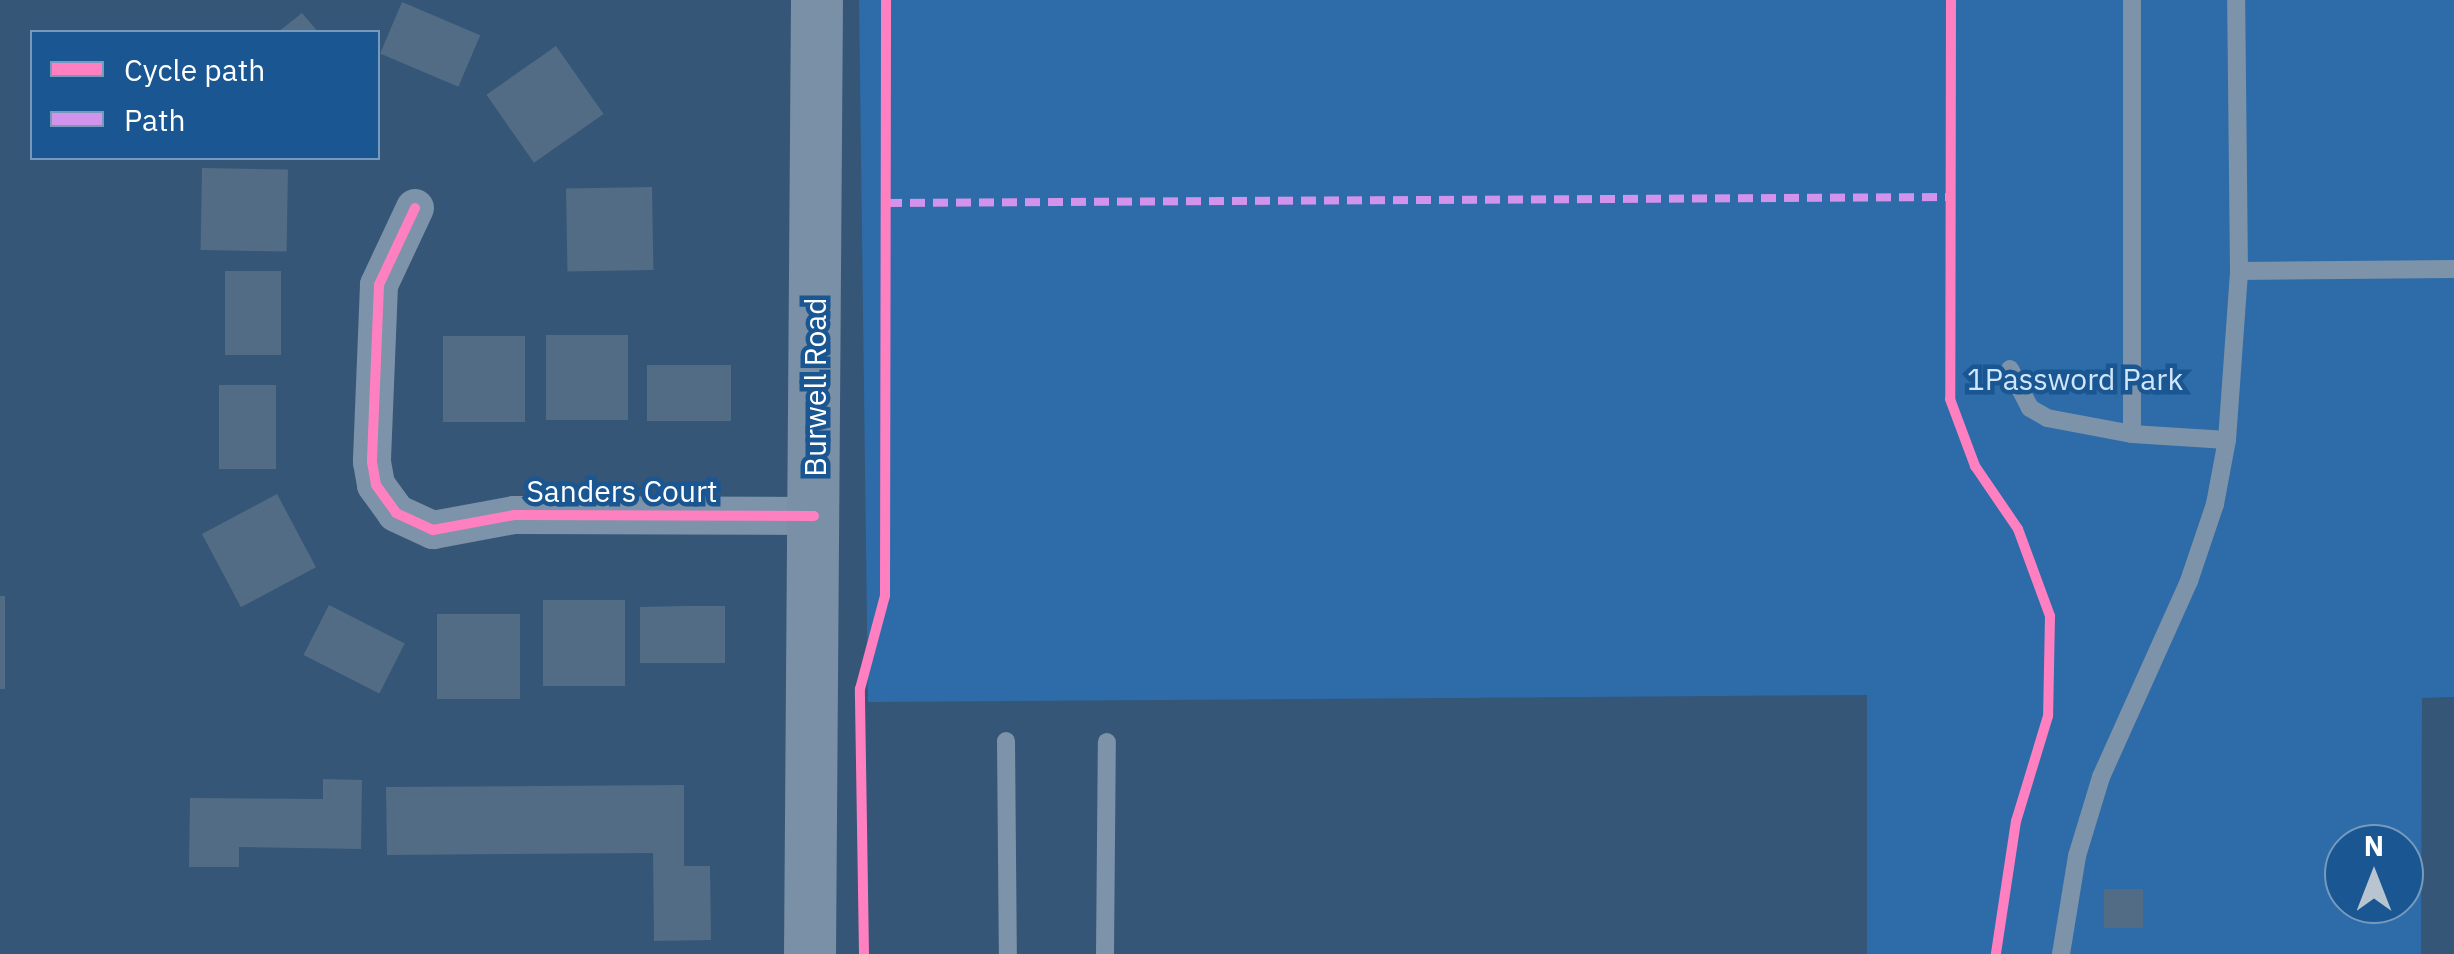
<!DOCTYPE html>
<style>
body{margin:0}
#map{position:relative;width:2454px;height:954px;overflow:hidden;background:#355677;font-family:"IBM Plex Sans",sans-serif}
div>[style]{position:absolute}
.green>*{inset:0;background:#2d6ca8}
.building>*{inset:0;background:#526c86;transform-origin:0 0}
.lane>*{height:18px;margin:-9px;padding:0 9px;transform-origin:9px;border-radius:9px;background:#7d93a9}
.street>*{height:38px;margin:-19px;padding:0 19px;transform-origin:19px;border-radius:19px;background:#7d93a9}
.secondary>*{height:52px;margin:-26px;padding:0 26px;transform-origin:26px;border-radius:26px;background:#7990a6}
.quiet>*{height:8px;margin-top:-4px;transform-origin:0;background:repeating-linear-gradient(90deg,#d193ec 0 15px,transparent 0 23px)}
.cycleway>*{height:10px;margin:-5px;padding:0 5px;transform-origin:5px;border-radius:5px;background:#ff80c0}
span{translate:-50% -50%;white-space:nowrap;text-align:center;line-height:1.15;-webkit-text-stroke:9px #1a5692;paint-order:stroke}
.park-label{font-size:30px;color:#d0e6fb}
.street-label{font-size:30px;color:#fff}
.legend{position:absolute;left:30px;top:30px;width:350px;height:130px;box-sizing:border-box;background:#1a5692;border:2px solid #769abe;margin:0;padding:12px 18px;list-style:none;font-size:30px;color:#fff}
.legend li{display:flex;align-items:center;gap:20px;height:50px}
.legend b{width:50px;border:2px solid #769abe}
.north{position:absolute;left:2324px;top:824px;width:100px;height:100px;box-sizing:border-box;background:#1a5692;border:2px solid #769abe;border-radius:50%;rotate:0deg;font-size:28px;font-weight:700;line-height:40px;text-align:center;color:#fff}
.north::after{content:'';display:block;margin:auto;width:35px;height:45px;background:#b8c4cf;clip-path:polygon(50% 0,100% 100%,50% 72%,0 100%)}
</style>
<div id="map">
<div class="green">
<div style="clip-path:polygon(evenodd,859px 0,2454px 0,2454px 697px,2422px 698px,2421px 954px,1867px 954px,1867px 695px,868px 702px,859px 0,2344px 844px,2404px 844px,2404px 904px,2344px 904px,2344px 844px)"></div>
</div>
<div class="building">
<div style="left:402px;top:2px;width:85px;height:56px;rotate:23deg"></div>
<div style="clip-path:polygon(302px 13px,318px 32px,278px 32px)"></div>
<div style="left:556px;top:46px;width:83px;height:85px;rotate:55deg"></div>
<div style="left:202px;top:168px;width:86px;height:82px;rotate:1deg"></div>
<div style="left:652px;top:187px;width:83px;height:86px;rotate:89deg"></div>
<div style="left:225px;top:271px;width:56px;height:84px"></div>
<div style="left:546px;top:335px;width:82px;height:85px"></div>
<div style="left:443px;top:336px;width:82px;height:86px"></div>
<div style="left:647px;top:365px;width:84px;height:56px"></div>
<div style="left:219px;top:385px;width:57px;height:84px"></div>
<div style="left:277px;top:494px;width:83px;height:85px;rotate:62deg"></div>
<div style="left:0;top:596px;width:5px;height:93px"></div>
<div style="left:543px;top:600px;width:82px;height:86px"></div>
<div style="left:329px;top:605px;width:85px;height:56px;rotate:27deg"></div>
<div style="clip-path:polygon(685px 606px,725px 606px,725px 663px,640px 663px,640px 607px)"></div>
<div style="left:437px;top:614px;width:83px;height:85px"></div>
<div style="clip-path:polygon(323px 779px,362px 780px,361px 849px,239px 847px,239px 867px,189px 867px,190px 798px,323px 799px)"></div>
<div style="clip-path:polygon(684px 785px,684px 866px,710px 866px,711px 940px,654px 941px,653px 853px,387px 855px,386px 787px)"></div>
<div style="left:2104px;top:889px;width:39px;height:39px"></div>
</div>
<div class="lane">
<div style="left:2132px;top:0;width:434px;rotate:90deg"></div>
<div style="left:2239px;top:271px;width:215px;rotate:-0.5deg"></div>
<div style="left:2010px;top:369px;width:44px;rotate:62.9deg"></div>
<div style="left:2030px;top:408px;width:20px;rotate:30deg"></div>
<div style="left:2047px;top:418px;width:86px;rotate:10.7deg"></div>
<div style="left:2132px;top:434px;width:95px;rotate:3.6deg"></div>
<div style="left:1006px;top:741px;width:213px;rotate:89.5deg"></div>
<div style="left:1105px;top:954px;width:212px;rotate:-89.5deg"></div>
<div style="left:2061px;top:954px;width:99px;rotate:-80.7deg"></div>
<div style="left:2077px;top:856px;width:83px;rotate:-73.1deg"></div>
<div style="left:2101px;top:777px;width:215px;rotate:-65.8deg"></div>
<div style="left:2189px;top:581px;width:81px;rotate:-71.3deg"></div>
<div style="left:2215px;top:504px;width:65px;rotate:-79.4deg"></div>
<div style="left:2227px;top:440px;width:169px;rotate:-85.9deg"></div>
<div style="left:2239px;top:271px;width:271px;rotate:-90.6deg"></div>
</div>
<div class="street">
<div style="left:415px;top:208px;width:85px;rotate:115.1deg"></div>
<div style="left:379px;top:285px;width:177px;rotate:92.3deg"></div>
<div style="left:372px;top:462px;width:23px;rotate:80deg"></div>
<div style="left:376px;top:485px;width:34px;rotate:54deg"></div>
<div style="left:396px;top:513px;width:41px;rotate:24.7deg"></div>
<div style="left:433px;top:530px;width:82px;rotate:-10.5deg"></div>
<div style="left:514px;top:515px;width:300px;rotate:0.2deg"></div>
</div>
<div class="secondary">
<div style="left:810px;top:954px;width:954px;rotate:-89.58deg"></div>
</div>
<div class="quiet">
<div style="left:887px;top:203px;width:1063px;rotate:-0.32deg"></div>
</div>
<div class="cycleway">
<div style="left:1951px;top:0;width:399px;rotate:90.1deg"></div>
<div style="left:1950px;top:399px;width:72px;rotate:69.5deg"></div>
<div style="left:1975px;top:466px;width:76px;rotate:55.7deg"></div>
<div style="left:2018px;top:529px;width:93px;rotate:69.8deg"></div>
<div style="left:2050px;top:616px;width:100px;rotate:91.1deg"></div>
<div style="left:2048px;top:716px;width:110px;rotate:106.9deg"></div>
<div style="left:2016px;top:821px;width:134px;rotate:98.6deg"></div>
<div style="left:415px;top:208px;width:85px;rotate:115.1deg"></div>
<div style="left:379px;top:285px;width:177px;rotate:92.3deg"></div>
<div style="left:372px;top:462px;width:23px;rotate:80deg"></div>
<div style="left:376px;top:485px;width:34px;rotate:54deg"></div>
<div style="left:396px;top:513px;width:41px;rotate:24.7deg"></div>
<div style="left:433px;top:530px;width:82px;rotate:-10.5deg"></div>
<div style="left:514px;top:515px;width:300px;rotate:0.2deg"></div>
<div style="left:864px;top:954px;width:265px;rotate:-90.9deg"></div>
<div style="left:860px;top:689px;width:96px;rotate:-75deg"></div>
<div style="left:885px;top:596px;width:596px;rotate:-89.9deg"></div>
</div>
<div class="park-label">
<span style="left:2075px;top:379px">1Password Park</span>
</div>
<div class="street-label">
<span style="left:815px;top:387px;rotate:-90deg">Burwell Road</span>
<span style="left:622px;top:491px">Sanders Court</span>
</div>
<ul class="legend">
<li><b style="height:12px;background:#ff80c0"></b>Cycle path</li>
<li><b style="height:12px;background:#d193ec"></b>Path</li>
</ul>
<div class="north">N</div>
</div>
